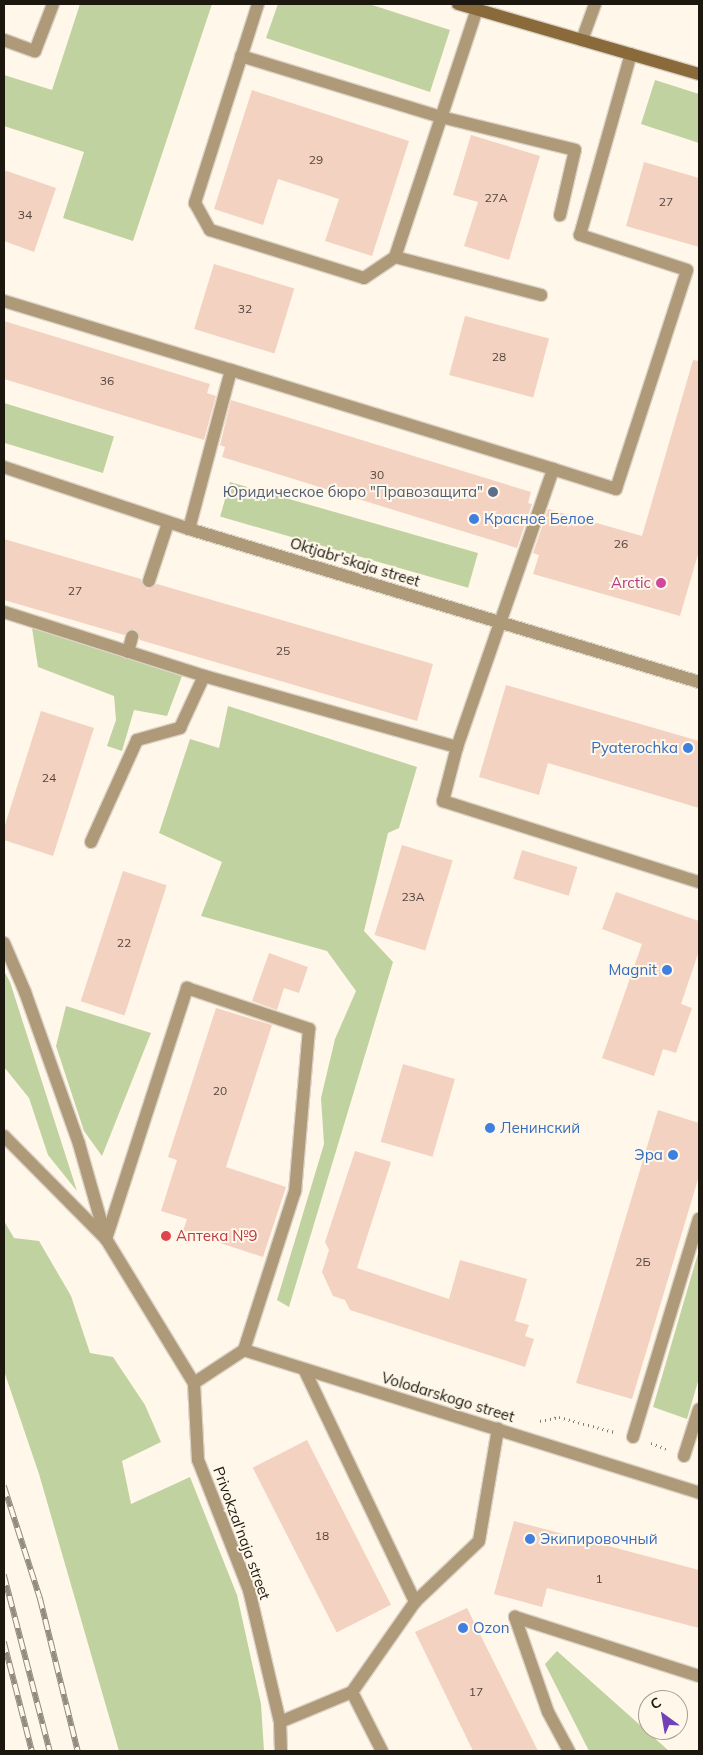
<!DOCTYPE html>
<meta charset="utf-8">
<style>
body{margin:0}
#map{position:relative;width:703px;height:1755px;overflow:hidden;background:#fff7e9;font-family:Mulish,sans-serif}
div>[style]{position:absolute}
.green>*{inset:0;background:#c1d2a1;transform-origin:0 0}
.building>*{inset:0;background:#f4d2c1;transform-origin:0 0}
.path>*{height:3px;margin-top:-1.5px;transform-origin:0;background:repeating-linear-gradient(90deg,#837d72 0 1px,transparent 0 5px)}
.roads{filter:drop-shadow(1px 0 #dbd3c6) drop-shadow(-1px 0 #dbd3c6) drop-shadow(0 1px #dbd3c6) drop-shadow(0 -1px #dbd3c6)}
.lane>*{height:12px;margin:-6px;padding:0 6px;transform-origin:6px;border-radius:6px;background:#ae9979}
.street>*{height:12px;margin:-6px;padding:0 6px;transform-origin:6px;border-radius:6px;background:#ae9979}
.secondary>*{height:12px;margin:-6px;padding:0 6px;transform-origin:6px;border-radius:6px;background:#8a6a3a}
.rail>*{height:5.5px;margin-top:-2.75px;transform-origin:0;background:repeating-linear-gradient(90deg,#fff7e9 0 11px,#918b80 0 22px);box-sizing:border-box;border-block:1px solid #918b80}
.dots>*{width:14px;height:14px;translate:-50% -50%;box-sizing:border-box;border:2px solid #fff7e9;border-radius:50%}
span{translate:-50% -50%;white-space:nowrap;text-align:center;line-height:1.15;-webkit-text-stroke:4px #fff7e9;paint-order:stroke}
.number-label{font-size:12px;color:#52463c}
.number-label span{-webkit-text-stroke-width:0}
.service-label{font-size:15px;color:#4e5e75}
.right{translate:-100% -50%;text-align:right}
.shop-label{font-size:15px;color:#366cbe}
.left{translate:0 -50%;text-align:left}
.street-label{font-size:15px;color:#1c1810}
.hotel-label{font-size:15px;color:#b23c85}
.health-label{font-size:15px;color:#be3a42}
.frame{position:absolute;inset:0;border:5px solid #1c1810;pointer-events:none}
.north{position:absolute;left:638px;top:1690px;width:50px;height:50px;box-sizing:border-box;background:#fff7e9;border:1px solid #a49e92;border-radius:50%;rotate:328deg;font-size:14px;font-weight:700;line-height:20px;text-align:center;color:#1c1810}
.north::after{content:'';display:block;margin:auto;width:18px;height:22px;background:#7240b7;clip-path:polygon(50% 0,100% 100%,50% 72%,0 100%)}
</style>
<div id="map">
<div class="green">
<div style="clip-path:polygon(80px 4px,212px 4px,133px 241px,63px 218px,84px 152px,4px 126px,4px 75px,52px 90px)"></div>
<div style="clip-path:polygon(278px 4px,369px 4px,450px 30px,430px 92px,266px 38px)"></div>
<div style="clip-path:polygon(655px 80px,699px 94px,699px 143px,641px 124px)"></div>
<div style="left:4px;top:403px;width:115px;height:38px;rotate:17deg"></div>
<div style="left:230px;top:482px;width:258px;height:36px;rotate:16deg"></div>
<div style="clip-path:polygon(32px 628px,182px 676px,167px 716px,134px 710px,122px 751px,107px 746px,116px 720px,114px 696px,38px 667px)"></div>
<div style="clip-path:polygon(228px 706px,417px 767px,399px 828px,388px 833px,364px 931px,393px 962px,289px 1307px,277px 1300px,324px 1144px,321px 1098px,335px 1039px,356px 991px,327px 951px,201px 916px,222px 862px,159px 833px,190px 739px,219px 748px)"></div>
<div style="clip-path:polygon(4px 971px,10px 982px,77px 1191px,48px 1155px,29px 1098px,4px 1067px)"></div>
<div style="clip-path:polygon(66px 1006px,151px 1033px,102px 1156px,84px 1131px,56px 1046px)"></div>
<div style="clip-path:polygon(4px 1221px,14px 1238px,39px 1241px,71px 1296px,90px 1353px,113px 1357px,145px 1405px,161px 1442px,122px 1461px,131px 1504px,190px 1477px,237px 1595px,261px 1704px,264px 1751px,119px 1751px,39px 1474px,4px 1371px)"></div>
<div style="clip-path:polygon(699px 1250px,699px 1378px,687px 1419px,653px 1407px)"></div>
<div style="clip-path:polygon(557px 1651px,669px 1751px,589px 1751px,545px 1664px)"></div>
</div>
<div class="building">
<div style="clip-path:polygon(252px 90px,409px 141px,372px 256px,325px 241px,339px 199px,278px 179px,263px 225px,214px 209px)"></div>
<div style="clip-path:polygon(471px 135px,540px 156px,509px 260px,464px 246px,478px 202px,453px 195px)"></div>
<div style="clip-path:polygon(644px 162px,699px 178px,699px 247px,626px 226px)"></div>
<div style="clip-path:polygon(4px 170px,56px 188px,34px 252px,4px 241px)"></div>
<div style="left:214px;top:264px;width:84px;height:68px;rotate:17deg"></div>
<div style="left:465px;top:316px;width:87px;height:61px;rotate:15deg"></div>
<div style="clip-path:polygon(4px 321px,210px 384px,207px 393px,216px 396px,204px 440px,4px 379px)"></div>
<div style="clip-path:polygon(693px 360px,699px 361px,699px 551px,680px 616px,533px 574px,539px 555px,533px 553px,548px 509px,642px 536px)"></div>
<div style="clip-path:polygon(231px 400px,531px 492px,528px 503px,532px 504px,517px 548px,222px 457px,225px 447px,220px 445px)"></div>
<div style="clip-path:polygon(4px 539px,141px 579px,147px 589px,157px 584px,433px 664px,417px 721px,140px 640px,135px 629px,124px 635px,4px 600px)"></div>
<div style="clip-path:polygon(506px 685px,699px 741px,699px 808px,548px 763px,539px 795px,479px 777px)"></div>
<div style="clip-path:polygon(41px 711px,94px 728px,53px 856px,4px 840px,4px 828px)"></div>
<div style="left:402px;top:845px;width:53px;height:94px;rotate:17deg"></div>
<div style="left:522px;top:850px;width:58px;height:30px;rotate:17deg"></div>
<div style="left:123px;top:871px;width:46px;height:137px;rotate:18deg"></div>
<div style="clip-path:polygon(616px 892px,699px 921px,699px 951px,681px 1004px,692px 1008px,676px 1053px,663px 1049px,654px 1076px,602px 1058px,642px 944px,602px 929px)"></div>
<div style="clip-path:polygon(269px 953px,308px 967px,299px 993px,284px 988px,277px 1010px,252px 1001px)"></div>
<div style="clip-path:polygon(216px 1008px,272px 1025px,226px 1167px,286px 1187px,263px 1257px,183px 1231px,187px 1219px,161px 1211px,177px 1160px,168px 1157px)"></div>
<div style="left:403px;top:1064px;width:54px;height:81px;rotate:16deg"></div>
<div style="clip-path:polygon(658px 1110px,699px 1123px,699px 1176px,632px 1399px,576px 1383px)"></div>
<div style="clip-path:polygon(355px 1151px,391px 1162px,357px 1268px,449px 1299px,460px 1260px,527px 1279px,515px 1321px,529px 1325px,525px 1336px,534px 1339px,525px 1367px,350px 1310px,345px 1300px,333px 1296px,322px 1272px,329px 1250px,325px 1242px)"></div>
<div style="left:307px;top:1440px;width:185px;height:61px;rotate:63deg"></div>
<div style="clip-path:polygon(514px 1521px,699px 1570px,699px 1628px,547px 1588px,542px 1607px,494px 1594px)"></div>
<div style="clip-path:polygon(467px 1608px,538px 1751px,473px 1751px,415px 1632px)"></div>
</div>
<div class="path">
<div style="left:540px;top:1421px;width:19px;rotate:-12deg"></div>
<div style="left:559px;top:1417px;width:57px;rotate:15.3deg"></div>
<div style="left:651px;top:1443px;width:17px;rotate:21deg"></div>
</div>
<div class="roads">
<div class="lane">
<div style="left:258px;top:4px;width:209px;rotate:107.6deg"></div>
<div style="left:195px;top:203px;width:31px;rotate:61deg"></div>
<div style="left:210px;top:230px;width:161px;rotate:17.3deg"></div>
<div style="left:364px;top:278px;width:37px;rotate:-34deg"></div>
<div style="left:395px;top:257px;width:151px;rotate:14.6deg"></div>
<div style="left:4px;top:40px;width:33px;rotate:20deg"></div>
<div style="left:35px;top:51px;width:50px;rotate:-69deg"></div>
<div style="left:582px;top:40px;width:38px;rotate:-70deg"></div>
<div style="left:241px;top:56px;width:209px;rotate:17deg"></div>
<div style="left:441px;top:117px;width:138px;rotate:13.8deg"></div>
<div style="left:575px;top:150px;width:67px;rotate:103deg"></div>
<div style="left:395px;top:257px;width:261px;rotate:-71.7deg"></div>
<div style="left:4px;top:301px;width:237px;rotate:16.9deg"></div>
<div style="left:189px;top:529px;width:164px;rotate:-75.2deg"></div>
<div style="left:231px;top:370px;width:337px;rotate:17.1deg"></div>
<div style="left:149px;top:581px;width:61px;rotate:-71.9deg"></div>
<div style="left:4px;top:612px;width:210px;rotate:17.7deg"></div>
<div style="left:204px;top:676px;width:263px;rotate:15.7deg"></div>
<div style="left:457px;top:747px;width:294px;rotate:-70.9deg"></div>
<div style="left:553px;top:469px;width:66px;rotate:17.6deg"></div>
<div style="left:616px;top:489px;width:230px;rotate:-72deg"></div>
<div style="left:687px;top:270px;width:113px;rotate:-161.9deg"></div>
<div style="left:580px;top:235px;width:188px;rotate:-74.3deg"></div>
<div style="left:128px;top:652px;width:16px;rotate:-75deg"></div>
<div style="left:457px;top:747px;width:56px;rotate:104.5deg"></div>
<div style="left:443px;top:801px;width:269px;rotate:17.6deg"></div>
<div style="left:91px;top:842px;width:112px;rotate:-65.7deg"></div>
<div style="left:137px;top:740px;width:45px;rotate:-15.6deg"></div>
<div style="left:180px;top:728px;width:57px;rotate:-65.2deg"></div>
<div style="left:4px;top:943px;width:53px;rotate:66.8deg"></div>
<div style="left:25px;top:992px;width:161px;rotate:70.4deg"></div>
<div style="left:79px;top:1144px;width:99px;rotate:74.1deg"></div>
<div style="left:106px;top:1239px;width:169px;rotate:58.6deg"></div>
<div style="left:4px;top:1136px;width:145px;rotate:45.3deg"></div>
<div style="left:106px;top:1239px;width:264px;rotate:-72.1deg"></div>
<div style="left:187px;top:988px;width:129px;rotate:18.6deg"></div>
<div style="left:309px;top:1029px;width:163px;rotate:94.9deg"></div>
<div style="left:295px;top:1191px;width:167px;rotate:107.8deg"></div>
<div style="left:305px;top:1371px;width:256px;rotate:64.5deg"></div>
<div style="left:633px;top:1437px;width:228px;rotate:-73.2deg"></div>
<div style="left:684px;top:1456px;width:49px;rotate:-72.3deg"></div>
<div style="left:280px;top:1722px;width:78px;rotate:-22.6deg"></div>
<div style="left:382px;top:1751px;width:66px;rotate:-117deg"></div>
<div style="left:352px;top:1692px;width:110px;rotate:-55deg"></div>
<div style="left:415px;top:1602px;width:88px;rotate:-43.6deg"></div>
<div style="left:479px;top:1541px;width:114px;rotate:-80.4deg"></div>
<div style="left:569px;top:1751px;width:44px;rotate:-118.3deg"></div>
<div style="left:548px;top:1712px;width:101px;rotate:-109.2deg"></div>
<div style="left:515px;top:1617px;width:193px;rotate:17.8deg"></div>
</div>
<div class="street">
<div style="left:4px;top:467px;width:195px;rotate:18.5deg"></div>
<div style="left:189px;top:529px;width:532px;rotate:16.7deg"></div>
<div style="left:281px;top:1751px;width:29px;rotate:-92deg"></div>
<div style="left:280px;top:1722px;width:136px;rotate:-103.2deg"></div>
<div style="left:249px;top:1590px;width:140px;rotate:-111.4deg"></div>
<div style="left:198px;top:1460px;width:77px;rotate:-93deg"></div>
<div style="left:194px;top:1383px;width:60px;rotate:-33.4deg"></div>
<div style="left:244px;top:1350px;width:477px;rotate:17.4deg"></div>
</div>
<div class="secondary">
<div style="left:458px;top:4px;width:251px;rotate:16.2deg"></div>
</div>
</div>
<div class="rail">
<div style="left:4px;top:1486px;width:118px;rotate:72.2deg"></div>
<div style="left:40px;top:1598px;width:158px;rotate:76.1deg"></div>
<div style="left:4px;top:1575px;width:182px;rotate:75.4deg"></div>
<div style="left:4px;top:1642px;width:113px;rotate:75.6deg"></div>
</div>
<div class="dots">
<div style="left:493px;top:492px;background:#5c6f8a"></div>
<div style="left:474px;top:519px;background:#3f7fe0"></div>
<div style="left:661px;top:583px;background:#d1479c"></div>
<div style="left:688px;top:748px;background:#3f7fe0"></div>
<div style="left:667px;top:970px;background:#3f7fe0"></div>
<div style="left:490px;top:1128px;background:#3f7fe0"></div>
<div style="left:673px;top:1155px;background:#3f7fe0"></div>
<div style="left:166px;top:1236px;background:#e0444e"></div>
<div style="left:530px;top:1539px;background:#3f7fe0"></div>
<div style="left:463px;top:1628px;background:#3f7fe0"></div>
</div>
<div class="number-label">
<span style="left:316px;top:160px">29</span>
<span style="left:496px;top:198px">27А</span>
<span style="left:666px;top:202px">27</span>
<span style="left:25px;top:215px">34</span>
<span style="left:245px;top:309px">32</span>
<span style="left:499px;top:357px">28</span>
<span style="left:107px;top:381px">36</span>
<span style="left:377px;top:475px">30</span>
<span style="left:621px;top:544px">26</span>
<span style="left:75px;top:591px">27</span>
<span style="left:283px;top:651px">25</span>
<span style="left:49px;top:778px">24</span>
<span style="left:413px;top:897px">23А</span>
<span style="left:124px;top:943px">22</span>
<span style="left:220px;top:1091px">20</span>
<span style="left:643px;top:1262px">2Б</span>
<span style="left:322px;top:1536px">18</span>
<span style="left:599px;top:1579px">1</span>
<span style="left:476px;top:1692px">17</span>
</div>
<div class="service-label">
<span class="right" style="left:483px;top:492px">Юридическое бюро "Правозащита"</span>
</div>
<div class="shop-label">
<span class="left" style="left:484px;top:519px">Красное Белое</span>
<span class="right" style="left:678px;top:748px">Pyaterochka</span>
<span class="right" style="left:657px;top:970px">Magnit</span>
<span class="left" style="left:500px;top:1128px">Ленинский</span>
<span class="right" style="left:663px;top:1155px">Эра</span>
<span class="left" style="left:540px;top:1539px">Экипировочный</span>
<span class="left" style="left:473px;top:1628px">Ozon</span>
</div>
<div class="street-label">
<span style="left:355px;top:562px;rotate:17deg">Oktjabr'skaja street</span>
<span style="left:448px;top:1397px;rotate:17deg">Volodarskogo street</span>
<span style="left:242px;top:1533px;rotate:70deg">Privokzal'naja street</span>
</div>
<div class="hotel-label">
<span class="right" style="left:651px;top:583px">Arctic</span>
</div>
<div class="health-label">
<span class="left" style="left:176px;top:1236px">Аптека №9</span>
</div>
<div class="frame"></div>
<div class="north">С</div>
</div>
